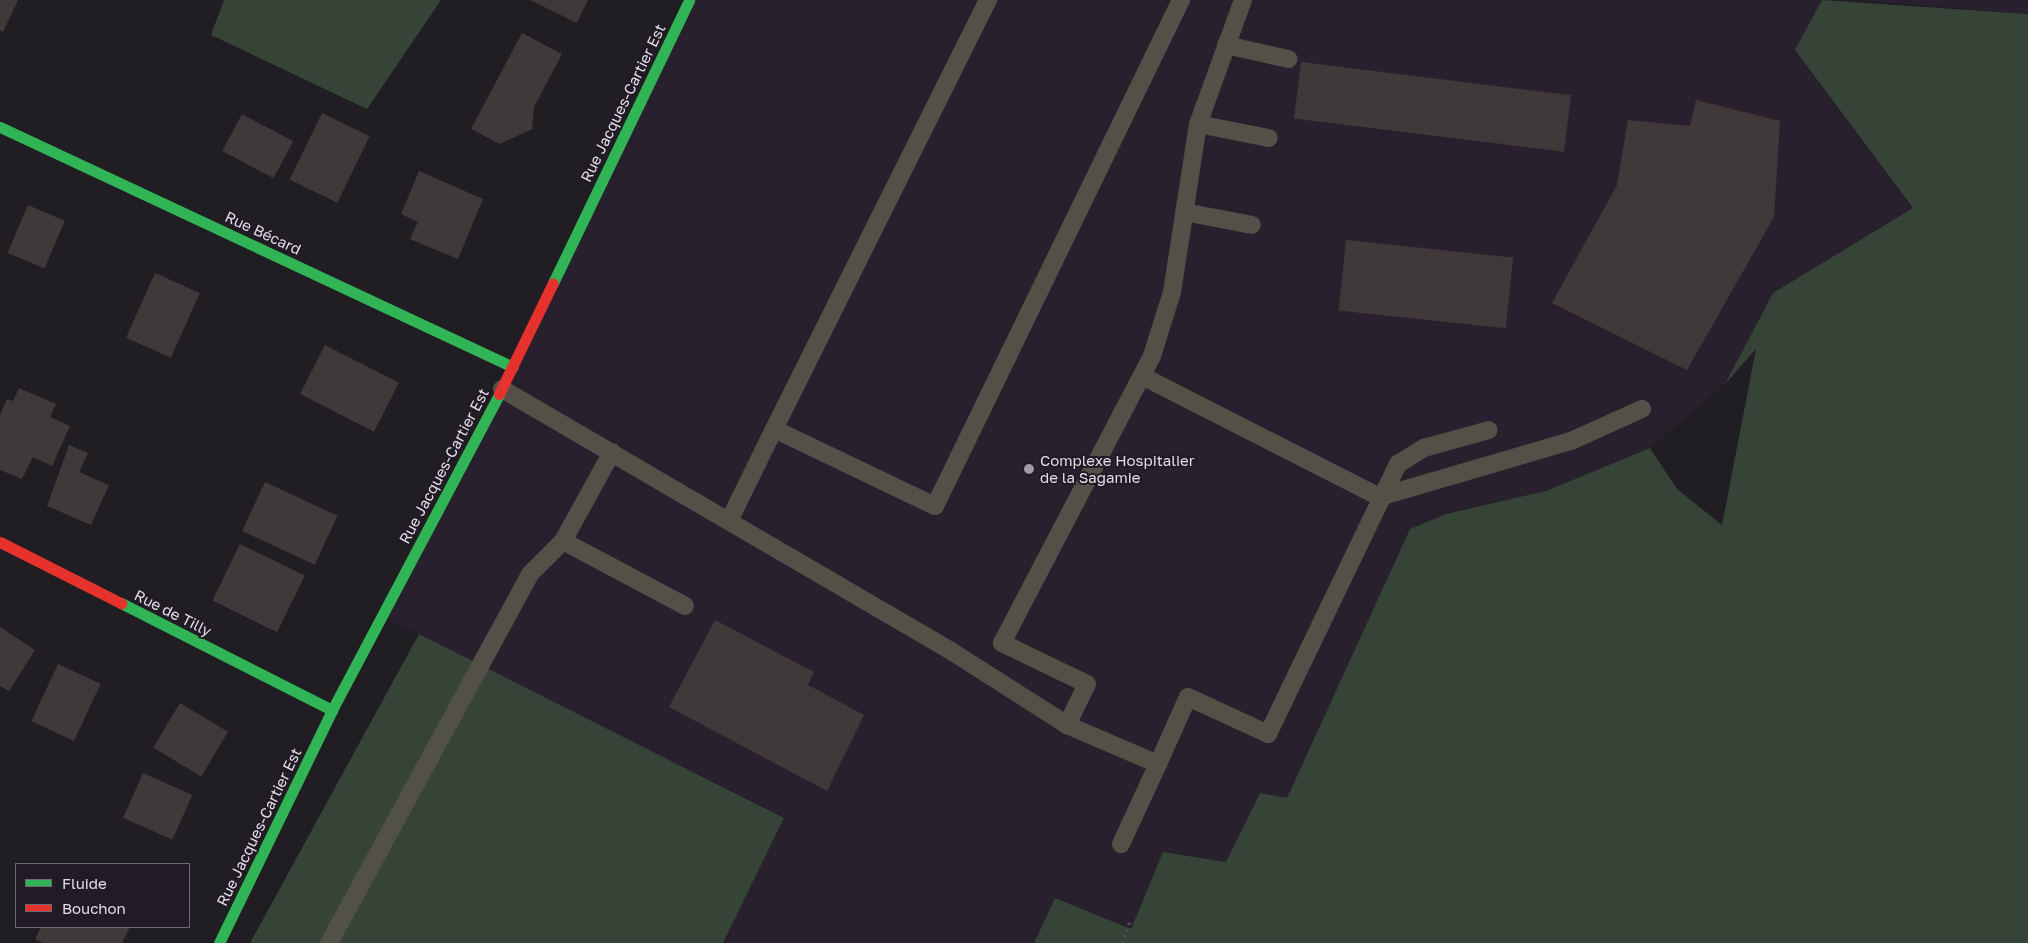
<!DOCTYPE html>
<meta charset="utf-8">
<style>
body{margin:0}
#map{position:relative;width:2028px;height:943px;overflow:hidden;background:#201d23;font-family:"Golos Text",sans-serif}
div>[style]{position:absolute}
.built>*{inset:0;background:#29202e}
.green>*{inset:0;background:#364337}
.building>*{inset:0;background:#40393a;transform-origin:0 0}
.path>*{height:3px;margin-top:-1.5px;transform-origin:0;background:repeating-linear-gradient(90deg,#504e4b 0 2.5px,transparent 0 6.5px)}
.lane>*{height:18px;margin:-9px;padding:0 9px;transform-origin:9px;border-radius:9px;background:#535048}
.fast>*{height:11px;margin:-5.5px;padding:0 5.5px;transform-origin:5.5px;border-radius:5.5px;background:#30b455}
.jam>*{height:11px;margin:-5.5px;padding:0 5.5px;transform-origin:5.5px;border-radius:5.5px;background:#e5322d}
.dots>*{width:14px;height:14px;translate:-50% -50%;box-sizing:border-box;border:2px solid #201b25;border-radius:50%}
span{translate:-50% -50%;white-space:nowrap;text-align:center;line-height:1.15;-webkit-text-stroke:4px #201b25;paint-order:stroke}
.street-label{font-size:15px;color:#e1dde4}
.poi-label{font-size:15px;color:#e1dde4}
.left{translate:0 -50%;text-align:left}
.legend{position:absolute;left:15px;top:863px;width:175px;height:65px;box-sizing:border-box;background:#201b25;border:1px solid #6d6971;margin:0;padding:6px 9px;list-style:none;font-size:15px;color:#e1dde4}
.legend li{display:flex;align-items:center;gap:10px;height:25px}
.legend b{width:25px;border:1px solid #6d6971}
</style>
<div id="map">
<div class="built">
<div style="clip-path:polygon(689px 0,1822px 0,1795px 51px,1913px 209px,1877px 236px,1773px 293px,1725px 384px,1650px 448px,1546px 491px,1446px 514px,1410px 529px,1287px 798px,1260px 793px,1227px 862px,1163px 852px,1131px 929px,1055px 898px,1034px 943px,723px 943px,784px 818px,419px 634px,381px 618px)"></div>
<div style="clip-path:polygon(1857px 0,2028px 0,2028px 14px)"></div>
</div>
<div class="green">
<div style="clip-path:polygon(224px 0,441px 0,367px 109px,211px 35px)"></div>
<div style="clip-path:polygon(1822px 0,2028px 14px,2028px 943px,1034px 943px,1055px 898px,1131px 929px,1163px 852px,1226px 862px,1260px 793px,1287px 798px,1410px 529px,1446px 514px,1546px 491px,1650px 448px,1677px 489px,1722px 525px,1756px 349px,1725px 384px,1773px 293px,1913px 208px,1795px 50px)"></div>
<div style="clip-path:polygon(419px 634px,784px 818px,723px 943px,250px 943px)"></div>
</div>
<div class="building">
<div style="clip-path:polygon(0 0,18px 0,3px 32px,0 30px)"></div>
<div style="clip-path:polygon(530px 0,588px 0,577px 23px)"></div>
<div style="clip-path:polygon(522px 33px,562px 54px,534px 107px,532px 129px,500px 144px,471px 129px)"></div>
<div style="left:1301px;top:62px;width:272px;height:57px;rotate:7deg"></div>
<div style="clip-path:polygon(1696px 100px,1780px 121px,1774px 217px,1687px 370px,1552px 303px,1617px 185px,1628px 120px,1690px 126px)"></div>
<div style="left:322px;top:113px;width:53px;height:74px;rotate:26deg"></div>
<div style="left:242px;top:114px;width:58px;height:42px;rotate:28deg"></div>
<div style="clip-path:polygon(419px 171px,483px 199px,458px 259px,410px 239px,418px 222px,401px 214px)"></div>
<div style="left:28px;top:205px;width:40px;height:52px;rotate:23deg"></div>
<div style="left:1346px;top:240px;width:168px;height:71px;rotate:6deg"></div>
<div style="left:155px;top:273px;width:49px;height:71px;rotate:24deg"></div>
<div style="left:325px;top:345px;width:83px;height:55px;rotate:27deg"></div>
<div style="clip-path:polygon(19px 388px,56px 404px,50px 417px,70px 426px,52px 466px,33px 457px,22px 479px,0 470px,0 415px,7px 399px,13px 401px)"></div>
<div style="clip-path:polygon(69px 445px,88px 453px,79px 472px,109px 485px,91px 525px,47px 506px)"></div>
<div style="left:265px;top:482px;width:80px;height:54px;rotate:25deg"></div>
<div style="left:240px;top:544px;width:72px;height:63px;rotate:26deg"></div>
<div style="clip-path:polygon(715px 620px,814px 672px,808px 685px,864px 715px,827px 791px,669px 707px)"></div>
<div style="clip-path:polygon(0 627px,35px 650px,9px 691px,0 686px)"></div>
<div style="left:58px;top:664px;width:47px;height:63px;rotate:25deg"></div>
<div style="left:180px;top:703px;width:56px;height:52px;rotate:31deg"></div>
<div style="left:143px;top:773px;width:54px;height:49px;rotate:24deg"></div>
<div style="clip-path:polygon(41px 927px,130px 927px,122px 943px,43px 943px,35px 939px)"></div>
</div>
<div class="path">
<div style="left:1122px;top:943px;width:23px;rotate:-70deg"></div>
</div>
<div class="lane">
<div style="left:988px;top:0;width:479px;rotate:116.5deg"></div>
<div style="left:774px;top:429px;width:178px;rotate:25.6deg"></div>
<div style="left:935px;top:506px;width:563px;rotate:-64.07deg"></div>
<div style="left:1243px;top:0;width:132px;rotate:109.9deg"></div>
<div style="left:1198px;top:124px;width:170px;rotate:98.8deg"></div>
<div style="left:1172px;top:292px;width:67px;rotate:107.4deg"></div>
<div style="left:1152px;top:356px;width:324px;rotate:117.6deg"></div>
<div style="left:1002px;top:643px;width:94px;rotate:25.8deg"></div>
<div style="left:1087px;top:684px;width:46px;rotate:116deg"></div>
<div style="left:1067px;top:725px;width:99px;rotate:23.2deg"></div>
<div style="left:1158px;top:764px;width:73px;rotate:-65.9deg"></div>
<div style="left:1188px;top:697px;width:88px;rotate:24.8deg"></div>
<div style="left:1268px;top:734px;width:300px;rotate:-64.3deg"></div>
<div style="left:1398px;top:464px;width:31px;rotate:-32deg"></div>
<div style="left:1424px;top:448px;width:67px;rotate:-15.5deg"></div>
<div style="left:1226px;top:45px;width:64px;rotate:12.7deg"></div>
<div style="left:1198px;top:124px;width:72px;rotate:11.2deg"></div>
<div style="left:1184px;top:212px;width:69px;rotate:10.8deg"></div>
<div style="left:1142px;top:376px;width:266px;rotate:27deg"></div>
<div style="left:1379px;top:497px;width:200px;rotate:-16.3deg"></div>
<div style="left:1571px;top:441px;width:78px;rotate:-24.3deg"></div>
<div style="left:502px;top:389px;width:520px;rotate:30.26deg"></div>
<div style="left:951px;top:651px;width:138px;rotate:32.5deg"></div>
<div style="left:612px;top:452px;width:102px;rotate:118.8deg"></div>
<div style="left:563px;top:541px;width:138px;rotate:28deg"></div>
<div style="left:729px;top:521px;width:102px;rotate:-63.9deg"></div>
<div style="left:1121px;top:844px;width:88px;rotate:-65.2deg"></div>
<div style="left:329px;top:943px;width:420px;rotate:-61.4deg"></div>
<div style="left:530px;top:574px;width:47px;rotate:-45deg"></div>
</div>
<div class="fast">
<div style="left:0;top:127px;width:566px;rotate:25.07deg"></div>
<div style="left:553px;top:283px;width:314px;rotate:-64.3deg"></div>
<div style="left:121px;top:603px;width:237px;rotate:26.9deg"></div>
<div style="left:219px;top:943px;width:259px;rotate:-64.1deg"></div>
<div style="left:332px;top:710px;width:357px;rotate:-62.1deg"></div>
</div>
<div class="jam">
<div style="left:499px;top:394px;width:123px;rotate:-64.1deg"></div>
<div style="left:0;top:542px;width:136px;rotate:26.8deg"></div>
</div>
<div class="dots">
<div style="left:1029px;top:469px;background:#9d9aa0"></div>
</div>
<div class="street-label">
<span style="left:623px;top:103px;rotate:-64deg">Rue Jacques-Cartier Est</span>
<span style="left:263px;top:233px;rotate:25deg">Rue Bécard</span>
<span style="left:444px;top:466px;rotate:-62deg">Rue Jacques-Cartier Est</span>
<span style="left:173px;top:613px;rotate:27deg">Rue de Tilly</span>
<span style="left:259px;top:827px;rotate:-64deg">Rue Jacques-Cartier Est</span>
</div>
<div class="poi-label">
<span class="left" style="left:1040px;top:469px">Complexe Hospitalier<br>de la Sagamie</span>
</div>
<ul class="legend">
<li><b style="height:6px;background:#30b455"></b>Fluide</li>
<li><b style="height:6px;background:#e5322d"></b>Bouchon</li>
</ul>
</div>
